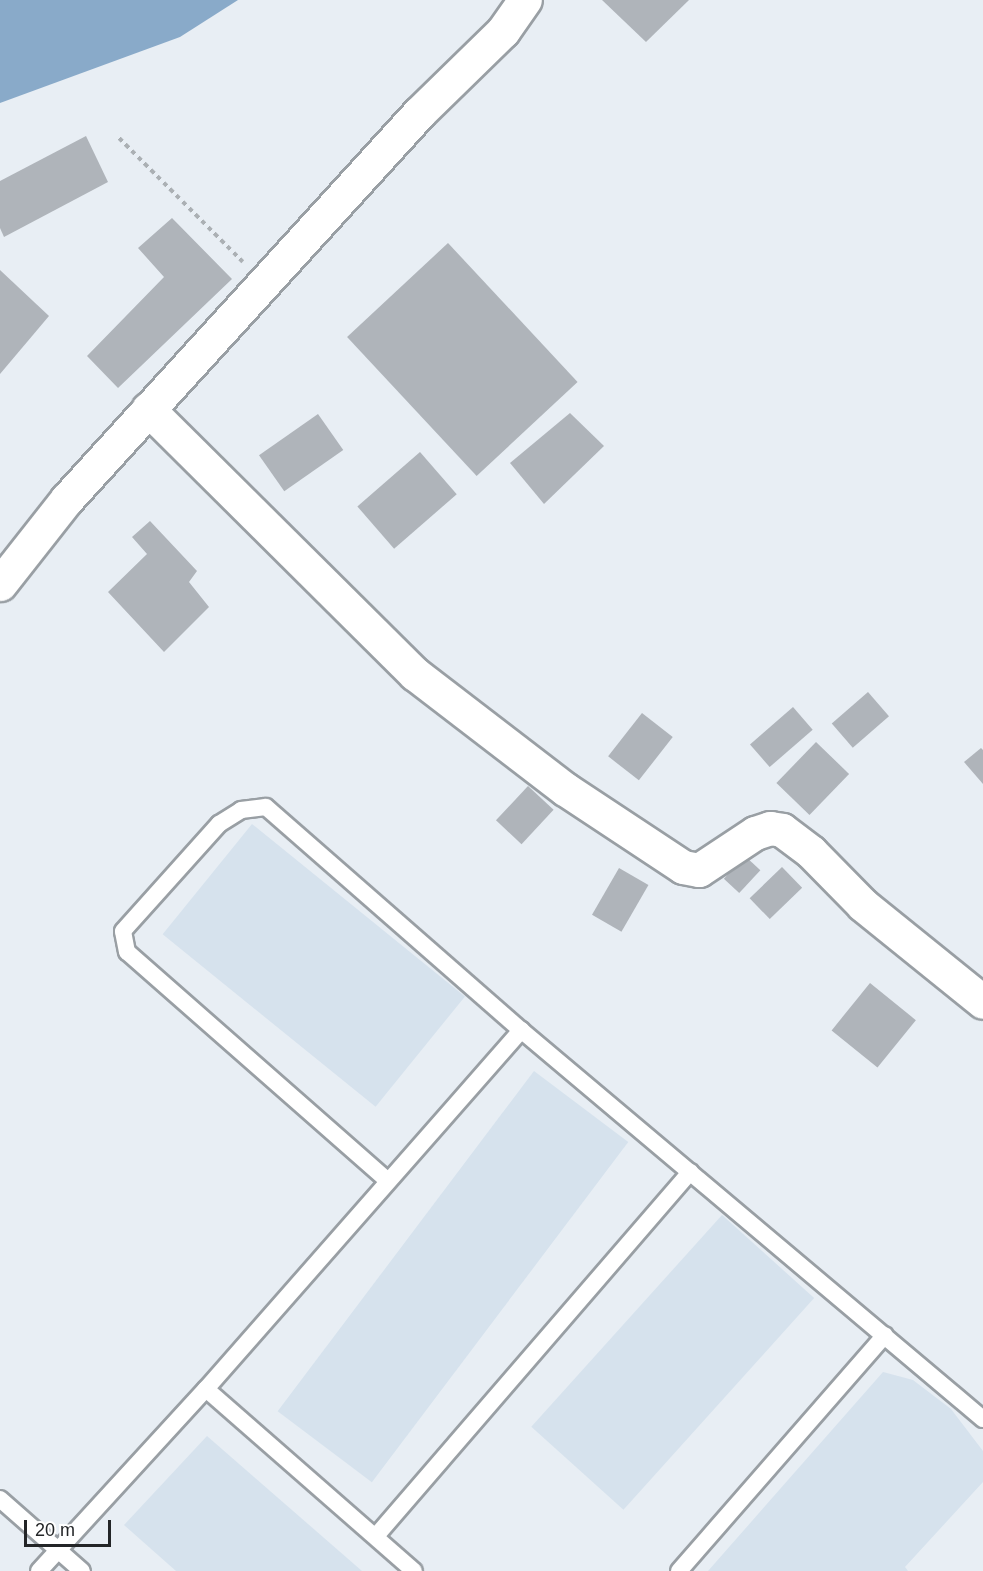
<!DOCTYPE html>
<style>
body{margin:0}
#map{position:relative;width:983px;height:1571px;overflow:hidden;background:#e8eef4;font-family:Arial,sans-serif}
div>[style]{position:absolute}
.built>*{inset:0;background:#d6e2ed;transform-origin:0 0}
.water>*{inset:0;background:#89aac9}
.building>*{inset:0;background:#afb4ba;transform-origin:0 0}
.path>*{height:4px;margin-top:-2px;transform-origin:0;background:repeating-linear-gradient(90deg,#abb0b4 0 4.5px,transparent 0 9px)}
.roads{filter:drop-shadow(2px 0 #999fa4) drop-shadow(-2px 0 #999fa4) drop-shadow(0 2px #999fa4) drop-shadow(0 -2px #999fa4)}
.service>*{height:16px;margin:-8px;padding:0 8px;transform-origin:8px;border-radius:8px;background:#fff}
.minor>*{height:33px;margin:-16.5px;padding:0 16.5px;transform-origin:16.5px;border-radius:16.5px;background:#fff}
span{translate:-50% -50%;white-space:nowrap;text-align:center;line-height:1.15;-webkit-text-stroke:4.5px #fff;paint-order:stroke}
.scale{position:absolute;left:24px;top:1520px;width:87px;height:27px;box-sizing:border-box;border:3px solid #232527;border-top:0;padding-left:8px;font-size:18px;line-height:21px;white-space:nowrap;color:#232527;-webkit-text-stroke:4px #fff;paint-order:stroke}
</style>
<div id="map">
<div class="built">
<div style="left:252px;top:824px;width:274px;height:142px;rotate:39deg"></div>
<div style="left:534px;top:1071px;width:118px;height:426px;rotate:37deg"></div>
<div style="left:722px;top:1215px;width:124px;height:285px;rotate:42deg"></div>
<div style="clip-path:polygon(883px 1372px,913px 1380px,951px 1409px,983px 1451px,983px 1482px,905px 1567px,908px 1571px,708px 1571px)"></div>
<div style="clip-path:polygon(207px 1436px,362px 1571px,176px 1571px,124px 1525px)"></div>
</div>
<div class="water">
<div style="clip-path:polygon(0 0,238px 0,180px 37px,0 103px)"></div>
</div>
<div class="building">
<div style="clip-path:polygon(602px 0,689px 0,646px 42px)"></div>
<div style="clip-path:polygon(86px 136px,108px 182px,4px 237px,0 228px,0 181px)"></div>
<div style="clip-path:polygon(172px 218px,232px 279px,118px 388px,87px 356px,164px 277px,138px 248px)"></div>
<div style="left:448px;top:243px;width:190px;height:138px;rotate:47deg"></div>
<div style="clip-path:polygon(0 270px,49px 316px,0 374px)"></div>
<div style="clip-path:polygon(570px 413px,604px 446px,544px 504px,510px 463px)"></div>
<div style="left:318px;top:414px;width:44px;height:72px;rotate:55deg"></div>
<div style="left:420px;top:452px;width:56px;height:83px;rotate:49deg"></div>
<div style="clip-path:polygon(150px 521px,197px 571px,189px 582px,209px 607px,164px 652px,108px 592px,147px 554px,132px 537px)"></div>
<div style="left:868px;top:692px;width:32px;height:48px;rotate:49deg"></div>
<div style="left:793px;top:707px;width:30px;height:57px;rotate:49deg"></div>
<div style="left:642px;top:713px;width:39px;height:55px;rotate:38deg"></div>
<div style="left:816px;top:742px;width:46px;height:57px;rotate:44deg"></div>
<div style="clip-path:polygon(981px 748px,983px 750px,983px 784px,964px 762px)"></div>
<div style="left:528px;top:786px;width:35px;height:47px;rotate:43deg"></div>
<div style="left:745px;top:856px;width:21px;height:31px;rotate:43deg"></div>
<div style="left:782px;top:867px;width:29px;height:45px;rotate:46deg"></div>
<div style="left:619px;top:868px;width:34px;height:54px;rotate:30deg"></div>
<div style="left:870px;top:983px;width:59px;height:61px;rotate:39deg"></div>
</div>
<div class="path">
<div style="left:119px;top:138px;width:175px;rotate:45deg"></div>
</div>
<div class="roads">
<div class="service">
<div style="left:388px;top:1181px;width:347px;rotate:-138.7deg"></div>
<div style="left:127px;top:952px;width:21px;rotate:-101deg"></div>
<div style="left:123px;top:931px;width:144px;rotate:-48.1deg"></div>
<div style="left:219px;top:824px;width:26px;rotate:-32deg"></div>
<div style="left:241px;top:810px;width:25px;rotate:-7deg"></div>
<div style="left:266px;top:807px;width:339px;rotate:41.2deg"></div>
<div style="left:206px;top:1389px;width:276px;rotate:41.2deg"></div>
<div style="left:0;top:1499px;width:109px;rotate:41.3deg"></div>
<div style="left:376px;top:1536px;width:481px;rotate:-49.2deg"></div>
<div style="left:39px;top:1571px;width:247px;rotate:-47.5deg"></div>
<div style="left:206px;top:1389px;width:478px;rotate:-48.7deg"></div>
<div style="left:521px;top:1030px;width:604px;rotate:40.1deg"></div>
<div style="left:679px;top:1571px;width:313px;rotate:-48.9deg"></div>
</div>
<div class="minor">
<div style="left:148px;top:409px;width:376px;rotate:44.8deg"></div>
<div style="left:415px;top:674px;width:189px;rotate:37.5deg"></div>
<div style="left:565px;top:789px;width:141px;rotate:33.5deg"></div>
<div style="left:683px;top:867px;width:16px;rotate:11deg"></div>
<div style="left:699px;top:870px;width:67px;rotate:-33.5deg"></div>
<div style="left:755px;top:833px;width:16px;rotate:-18deg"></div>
<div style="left:770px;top:828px;width:12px;rotate:9deg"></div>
<div style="left:782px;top:830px;width:36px;rotate:37deg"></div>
<div style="left:811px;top:852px;width:74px;rotate:45.5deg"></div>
<div style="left:863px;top:905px;width:154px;rotate:38.9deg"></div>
<div style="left:0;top:584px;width:108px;rotate:-51.8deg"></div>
<div style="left:67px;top:499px;width:522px;rotate:-47.64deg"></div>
<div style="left:419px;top:113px;width:117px;rotate:-44.3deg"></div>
<div style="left:503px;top:31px;width:38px;rotate:-55deg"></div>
</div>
</div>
<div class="scale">20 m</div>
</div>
